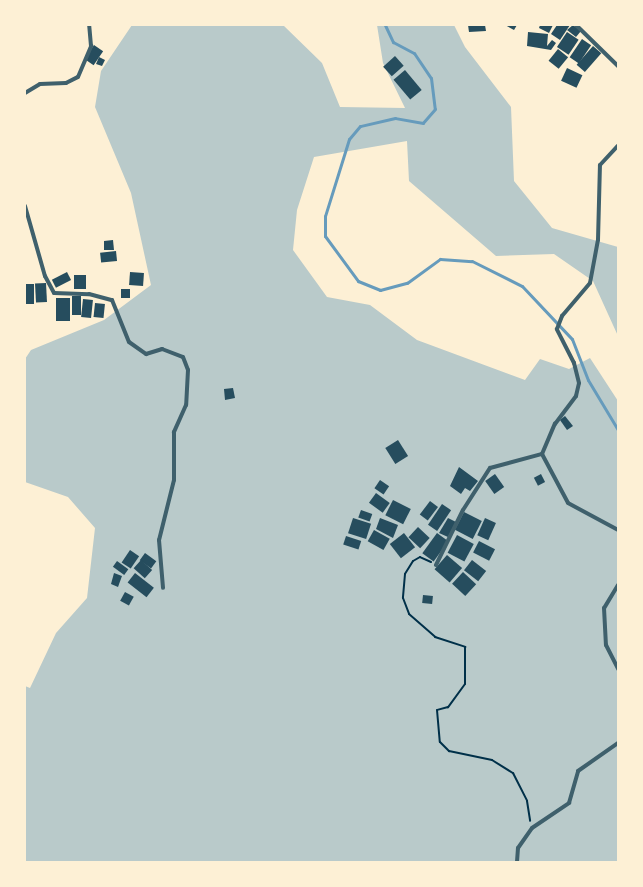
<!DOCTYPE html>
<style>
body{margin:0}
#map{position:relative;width:643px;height:887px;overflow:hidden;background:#fdf0d5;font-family:"Exo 2",sans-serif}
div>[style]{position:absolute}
.green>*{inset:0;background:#b9caca}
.stream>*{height:3px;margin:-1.5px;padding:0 1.5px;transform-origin:1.5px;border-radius:1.5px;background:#669bbc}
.building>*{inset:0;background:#264d5e;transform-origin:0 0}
.path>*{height:2px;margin:-1px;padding:0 1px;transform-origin:1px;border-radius:1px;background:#003049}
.minor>*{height:4px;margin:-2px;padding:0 2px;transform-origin:2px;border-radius:2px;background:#3f606c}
span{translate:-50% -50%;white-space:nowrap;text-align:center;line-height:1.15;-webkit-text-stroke:3px #fdf0d5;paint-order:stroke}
.frame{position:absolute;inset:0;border:26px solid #fdf0d5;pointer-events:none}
</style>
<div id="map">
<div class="green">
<div style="clip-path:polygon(132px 25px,283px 25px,322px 63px,340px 107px,405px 108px,383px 63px,377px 25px,454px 25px,465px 47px,511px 107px,514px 181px,552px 228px,618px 247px,618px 336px,593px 281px,554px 254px,496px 256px,409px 181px,407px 141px,314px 157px,297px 210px,293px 250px,327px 297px,370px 305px,417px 340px,525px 380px,540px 359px,569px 369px,590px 358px,618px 401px,618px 862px,25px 862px,25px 686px,30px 688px,56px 633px,87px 598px,95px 528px,68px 497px,25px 482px,25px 359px,31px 350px,104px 320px,151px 285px,131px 193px,95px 107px,101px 71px)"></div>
</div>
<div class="stream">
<div style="left:385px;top:25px;width:19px;rotate:65deg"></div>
<div style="left:393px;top:42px;width:24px;rotate:28deg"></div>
<div style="left:414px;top:53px;width:30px;rotate:56deg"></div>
<div style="left:431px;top:78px;width:31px;rotate:83deg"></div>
<div style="left:435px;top:109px;width:18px;rotate:131deg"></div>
<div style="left:423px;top:123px;width:28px;rotate:-170deg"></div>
<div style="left:395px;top:118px;width:36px;rotate:167deg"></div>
<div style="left:360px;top:126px;width:17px;rotate:130deg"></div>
<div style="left:349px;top:139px;width:81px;rotate:107.3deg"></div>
<div style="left:325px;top:216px;width:20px;rotate:90deg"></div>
<div style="left:325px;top:236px;width:56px;rotate:53.7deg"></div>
<div style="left:358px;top:281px;width:24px;rotate:22deg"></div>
<div style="left:380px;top:290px;width:28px;rotate:-15deg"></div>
<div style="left:407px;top:283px;width:41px;rotate:-36deg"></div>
<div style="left:440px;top:259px;width:32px;rotate:4deg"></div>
<div style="left:472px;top:261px;width:56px;rotate:26.6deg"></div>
<div style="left:522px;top:286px;width:73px;rotate:46.7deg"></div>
<div style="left:572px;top:339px;width:44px;rotate:68.7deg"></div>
<div style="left:588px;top:380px;width:58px;rotate:59deg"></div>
</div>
<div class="building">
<div style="clip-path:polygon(468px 25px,485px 25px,486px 31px,469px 32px)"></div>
<div style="clip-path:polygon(505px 25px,517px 25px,514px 30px)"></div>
<div style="clip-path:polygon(540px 25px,553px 25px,549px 33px,539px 28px)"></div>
<div style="clip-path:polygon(557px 25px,570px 25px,560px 40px,551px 34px)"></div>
<div style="clip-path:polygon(573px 25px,581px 31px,576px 37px,567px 30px)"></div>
<div style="clip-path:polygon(528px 32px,548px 34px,547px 46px,552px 40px,556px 43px,551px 50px,527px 46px)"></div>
<div style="left:567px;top:32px;width:14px;height:18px;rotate:34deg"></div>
<div style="left:582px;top:39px;width:11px;height:22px;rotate:34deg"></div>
<div style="left:94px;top:45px;width:11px;height:17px;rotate:34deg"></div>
<div style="left:593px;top:46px;width:11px;height:25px;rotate:41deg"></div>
<div style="left:558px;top:49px;width:13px;height:15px;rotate:39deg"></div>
<div style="left:395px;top:56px;width:13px;height:16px;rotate:48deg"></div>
<div style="clip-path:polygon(99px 57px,105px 60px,102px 66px,96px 64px)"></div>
<div style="left:567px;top:68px;width:17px;height:14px;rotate:25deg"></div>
<div style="left:405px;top:70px;width:26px;height:15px;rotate:50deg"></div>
<div style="clip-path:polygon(113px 240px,114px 250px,104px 250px,104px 241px)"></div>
<div style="left:116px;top:251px;width:10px;height:16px;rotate:84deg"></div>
<div style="left:67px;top:272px;width:9px;height:17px;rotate:63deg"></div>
<div style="left:130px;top:272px;width:14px;height:13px;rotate:4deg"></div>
<div style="left:86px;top:275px;width:14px;height:12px;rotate:90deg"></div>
<div style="left:46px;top:283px;width:19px;height:11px;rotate:87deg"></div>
<div style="left:34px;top:284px;width:20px;height:9px;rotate:90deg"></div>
<div style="left:121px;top:289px;width:9px;height:9px"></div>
<div style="left:72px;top:296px;width:9px;height:19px"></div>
<div style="left:56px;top:298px;width:14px;height:23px"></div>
<div style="left:83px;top:299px;width:10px;height:18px;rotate:6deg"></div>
<div style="left:95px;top:303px;width:10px;height:14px;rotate:6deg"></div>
<div style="clip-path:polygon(233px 388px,235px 398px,225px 400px,224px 389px)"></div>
<div style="clip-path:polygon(565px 416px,573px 426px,567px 430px,560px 420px)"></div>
<div style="left:398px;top:440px;width:19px;height:15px;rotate:58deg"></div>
<div style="clip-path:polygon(459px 467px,478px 481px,470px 491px,465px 488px,461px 494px,450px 486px)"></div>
<div style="left:495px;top:474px;width:16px;height:12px;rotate:55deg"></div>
<div style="left:541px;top:474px;width:9px;height:8px;rotate:63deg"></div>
<div style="left:380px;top:480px;width:11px;height:10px;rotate:34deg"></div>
<div style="left:376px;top:493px;width:17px;height:12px;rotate:36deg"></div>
<div style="left:393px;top:500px;width:20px;height:17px;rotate:27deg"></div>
<div style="left:430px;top:501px;width:10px;height:17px;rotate:37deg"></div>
<div style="left:442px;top:504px;width:11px;height:25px;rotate:34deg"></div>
<div style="left:361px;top:510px;width:12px;height:8px;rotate:20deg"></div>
<div style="left:464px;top:512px;width:20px;height:20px;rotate:27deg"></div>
<div style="left:353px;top:518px;width:19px;height:16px;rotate:18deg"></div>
<div style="clip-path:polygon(380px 518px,398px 525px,393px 538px,376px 529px)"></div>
<div style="clip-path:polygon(448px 518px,456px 522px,448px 537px,439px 533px)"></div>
<div style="left:485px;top:518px;width:12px;height:19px;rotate:24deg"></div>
<div style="left:418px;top:527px;width:16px;height:14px;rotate:43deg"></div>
<div style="left:374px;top:530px;width:18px;height:13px;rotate:29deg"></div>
<div style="left:404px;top:533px;width:18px;height:18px;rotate:52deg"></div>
<div style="left:437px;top:533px;width:14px;height:25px;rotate:36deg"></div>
<div style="left:457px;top:535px;width:19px;height:20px;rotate:28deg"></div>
<div style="left:346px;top:536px;width:16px;height:9px;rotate:18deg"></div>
<div style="left:479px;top:541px;width:18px;height:13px;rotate:27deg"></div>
<div style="left:130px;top:550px;width:11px;height:15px;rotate:34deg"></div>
<div style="left:145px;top:553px;width:14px;height:9px;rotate:36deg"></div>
<div style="left:447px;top:555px;width:20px;height:19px;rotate:41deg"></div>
<div style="left:141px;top:560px;width:15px;height:11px;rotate:42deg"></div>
<div style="left:472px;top:560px;width:18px;height:13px;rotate:38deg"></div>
<div style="left:117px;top:561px;width:14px;height:7px;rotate:36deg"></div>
<div style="left:463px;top:572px;width:18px;height:16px;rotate:43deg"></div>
<div style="clip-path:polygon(114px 573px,122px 576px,118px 587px,111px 584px)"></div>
<div style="left:135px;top:573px;width:24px;height:12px;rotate:38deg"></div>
<div style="left:125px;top:592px;width:10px;height:10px;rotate:29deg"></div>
<div style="left:423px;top:595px;width:10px;height:8px;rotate:6deg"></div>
</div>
<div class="path">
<div style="left:431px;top:562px;width:12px;rotate:-156deg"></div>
<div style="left:420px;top:557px;width:8px;rotate:150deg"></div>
<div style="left:413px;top:561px;width:15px;rotate:122deg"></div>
<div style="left:405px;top:574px;width:24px;rotate:95deg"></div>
<div style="left:403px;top:598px;width:17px;rotate:69deg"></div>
<div style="left:409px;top:614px;width:35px;rotate:41deg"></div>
<div style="left:435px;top:637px;width:32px;rotate:18deg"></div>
<div style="left:465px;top:647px;width:37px;rotate:90deg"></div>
<div style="left:465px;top:684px;width:29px;rotate:126deg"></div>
<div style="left:448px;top:707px;width:11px;rotate:165deg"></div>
<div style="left:437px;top:710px;width:32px;rotate:85deg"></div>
<div style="left:440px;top:742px;width:13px;rotate:45deg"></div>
<div style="left:449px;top:751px;width:44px;rotate:11.8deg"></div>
<div style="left:492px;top:760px;width:25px;rotate:32deg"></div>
<div style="left:513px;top:773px;width:31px;rotate:63deg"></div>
<div style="left:527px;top:801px;width:20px;rotate:81deg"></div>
</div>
<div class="minor">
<div style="left:576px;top:25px;width:59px;rotate:44.3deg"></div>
<div style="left:25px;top:93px;width:17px;rotate:-31deg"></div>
<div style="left:40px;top:84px;width:26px;rotate:-2deg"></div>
<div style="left:66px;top:83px;width:13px;rotate:-27deg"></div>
<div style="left:78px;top:77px;width:34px;rotate:-67deg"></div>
<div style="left:91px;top:46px;width:21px;rotate:-95deg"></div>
<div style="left:25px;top:206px;width:73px;rotate:74.1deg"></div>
<div style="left:45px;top:276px;width:19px;rotate:62deg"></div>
<div style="left:54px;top:293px;width:35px;rotate:2deg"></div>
<div style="left:89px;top:294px;width:24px;rotate:15deg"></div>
<div style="left:112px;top:300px;width:45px;rotate:68deg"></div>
<div style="left:129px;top:342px;width:21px;rotate:35deg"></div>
<div style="left:146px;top:354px;width:17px;rotate:-17deg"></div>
<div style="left:162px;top:349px;width:22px;rotate:21deg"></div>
<div style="left:183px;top:357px;width:14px;rotate:69deg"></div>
<div style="left:188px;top:370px;width:35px;rotate:93deg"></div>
<div style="left:186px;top:405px;width:30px;rotate:114deg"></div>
<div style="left:174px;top:432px;width:48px;rotate:90deg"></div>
<div style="left:174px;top:480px;width:62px;rotate:104deg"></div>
<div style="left:159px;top:540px;width:48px;rotate:85.2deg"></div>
<div style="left:542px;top:454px;width:55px;rotate:62deg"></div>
<div style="left:568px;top:503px;width:57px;rotate:28.4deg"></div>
<div style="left:436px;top:565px;width:61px;rotate:-63.9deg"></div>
<div style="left:463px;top:510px;width:50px;rotate:-57.3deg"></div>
<div style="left:490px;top:468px;width:54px;rotate:-15.1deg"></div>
<div style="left:542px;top:454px;width:33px;rotate:-67deg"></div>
<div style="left:555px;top:424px;width:35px;rotate:-53deg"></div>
<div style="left:576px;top:396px;width:13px;rotate:-77deg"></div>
<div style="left:579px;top:383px;width:21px;rotate:-104deg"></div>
<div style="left:574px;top:363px;width:38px;rotate:-117deg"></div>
<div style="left:557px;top:329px;width:14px;rotate:-69deg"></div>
<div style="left:562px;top:316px;width:43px;rotate:-49.7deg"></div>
<div style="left:590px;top:283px;width:44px;rotate:-79.5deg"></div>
<div style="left:598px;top:240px;width:75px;rotate:-88.5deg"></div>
<div style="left:600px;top:165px;width:26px;rotate:-47deg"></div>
<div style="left:618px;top:585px;width:27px;rotate:121deg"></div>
<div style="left:604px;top:608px;width:37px;rotate:87deg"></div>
<div style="left:606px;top:645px;width:27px;rotate:63deg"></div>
<div style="left:517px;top:862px;width:14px;rotate:-86deg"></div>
<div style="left:518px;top:848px;width:24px;rotate:-55deg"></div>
<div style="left:532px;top:828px;width:45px;rotate:-34deg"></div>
<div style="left:569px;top:803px;width:33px;rotate:-74deg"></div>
<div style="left:578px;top:771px;width:49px;rotate:-35deg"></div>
</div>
<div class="frame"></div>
</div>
